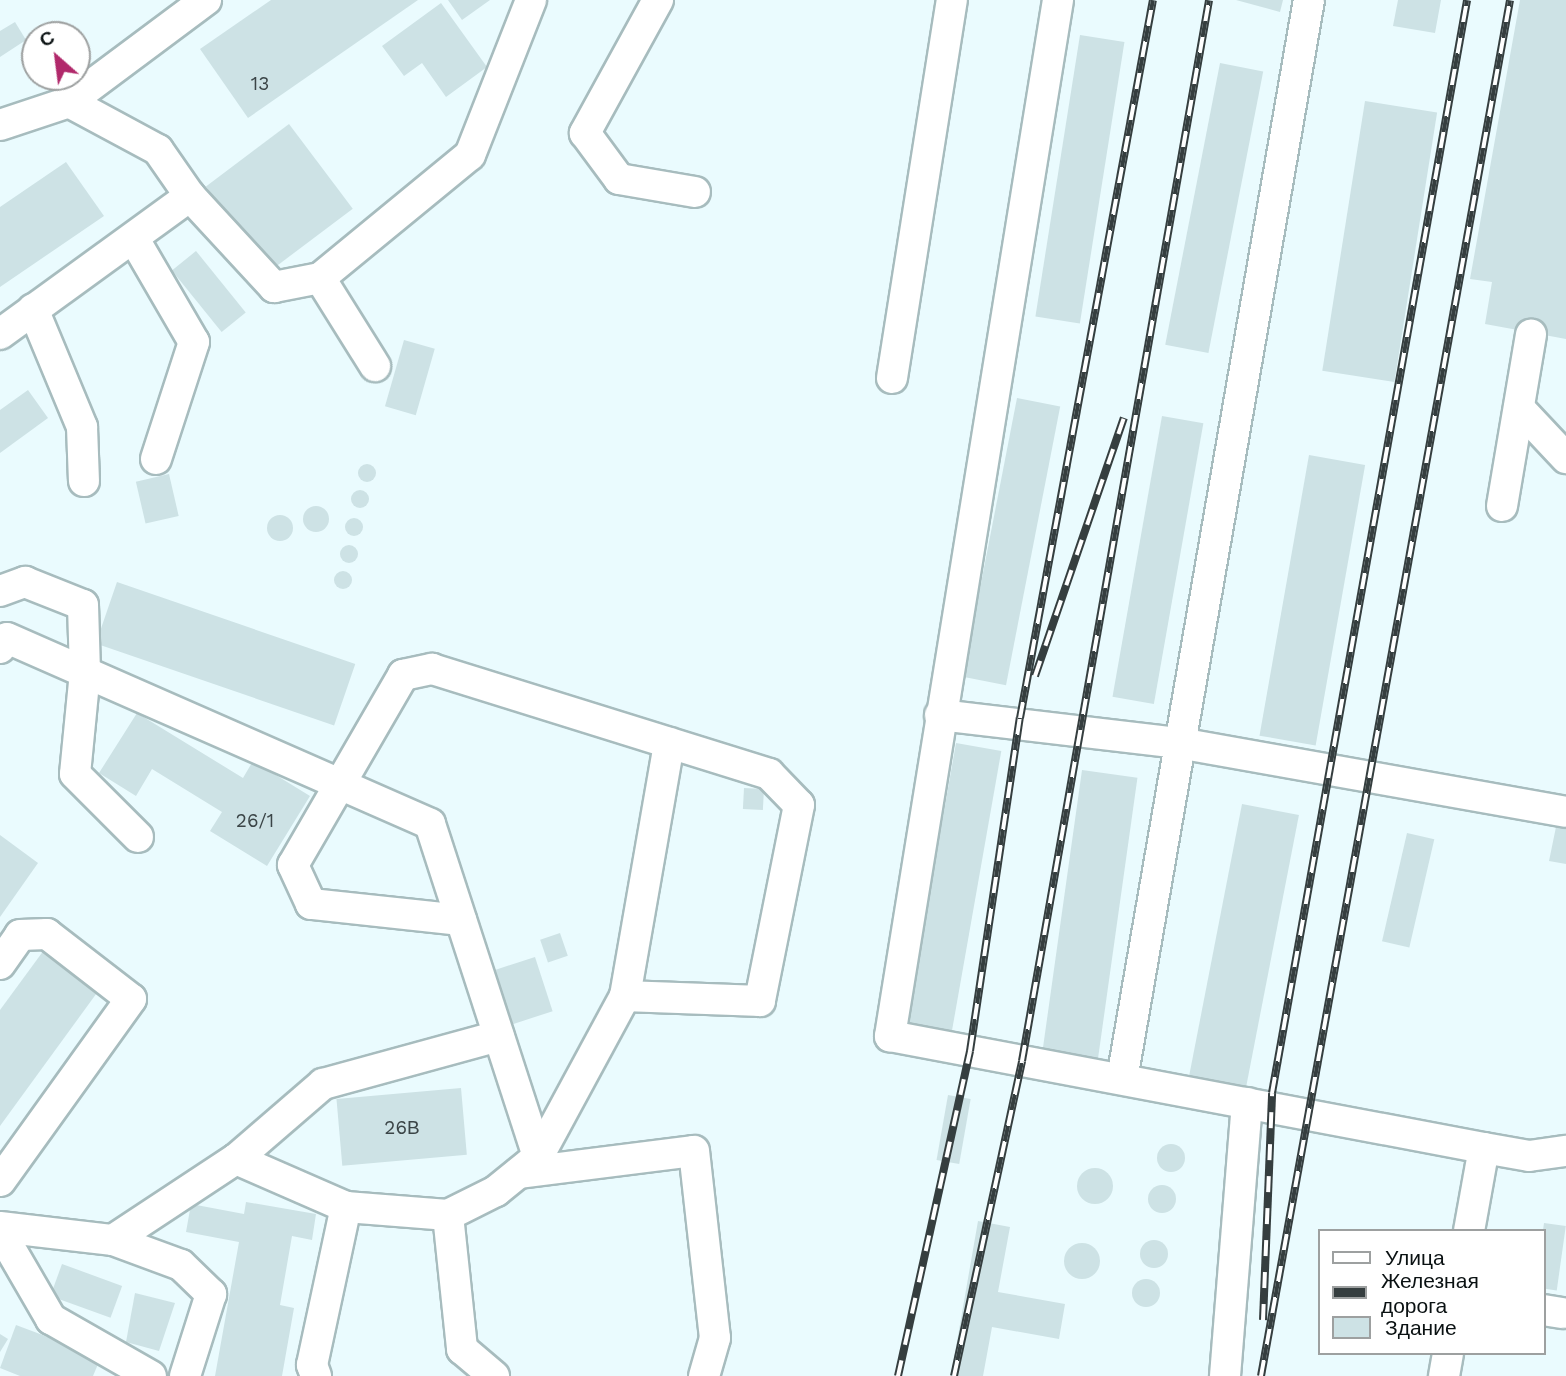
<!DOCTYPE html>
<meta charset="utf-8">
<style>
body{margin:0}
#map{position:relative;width:1566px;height:1376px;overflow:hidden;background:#eafbfe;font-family:"Work Sans",sans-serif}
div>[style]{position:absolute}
.building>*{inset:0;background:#cde2e5;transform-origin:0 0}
.round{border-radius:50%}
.roads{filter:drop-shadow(2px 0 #a7bcbe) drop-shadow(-2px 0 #a7bcbe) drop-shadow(0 2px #a7bcbe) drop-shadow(0 -2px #a7bcbe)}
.minor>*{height:30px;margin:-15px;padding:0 15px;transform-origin:15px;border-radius:15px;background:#fff}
.rail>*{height:8px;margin-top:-4px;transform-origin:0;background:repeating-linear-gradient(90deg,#fff 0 16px,#353e3f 0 32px);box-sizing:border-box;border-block:2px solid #353e3f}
span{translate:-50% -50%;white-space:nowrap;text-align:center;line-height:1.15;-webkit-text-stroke:7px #fff;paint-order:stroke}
.number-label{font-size:19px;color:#3b4547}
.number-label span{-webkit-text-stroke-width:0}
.legend{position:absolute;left:1318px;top:1229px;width:228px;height:126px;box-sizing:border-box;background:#fff;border:2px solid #9da0a0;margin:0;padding:9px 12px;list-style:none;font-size:21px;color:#0a1112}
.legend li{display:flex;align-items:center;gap:14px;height:35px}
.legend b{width:35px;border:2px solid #9da0a0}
.north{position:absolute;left:21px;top:21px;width:70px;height:70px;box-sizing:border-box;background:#fff;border:2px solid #9da0a0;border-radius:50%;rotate:332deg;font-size:19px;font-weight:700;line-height:28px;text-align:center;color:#0a1112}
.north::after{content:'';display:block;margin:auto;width:24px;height:32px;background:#b1296b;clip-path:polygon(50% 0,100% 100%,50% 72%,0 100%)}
</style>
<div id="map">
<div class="building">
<div style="clip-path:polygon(271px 0,418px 0,248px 118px,200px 49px)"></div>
<div style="clip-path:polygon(448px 0,490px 0,462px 20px)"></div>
<div style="clip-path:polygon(1236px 0,1283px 0,1280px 12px)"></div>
<div style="clip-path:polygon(1398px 0,1441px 0,1435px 33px,1393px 26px)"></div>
<div style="clip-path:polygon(1520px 0,1566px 0,1566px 339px,1485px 324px,1492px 282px,1470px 279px)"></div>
<div style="clip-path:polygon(441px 3px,487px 67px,446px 97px,422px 63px,404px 76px,382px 46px)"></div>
<div style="clip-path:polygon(15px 22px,26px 40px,0 57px,0 31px)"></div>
<div style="left:1080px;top:35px;width:45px;height:285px;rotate:9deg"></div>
<div style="left:1220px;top:63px;width:44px;height:287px;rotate:11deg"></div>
<div style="left:1365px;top:101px;width:73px;height:273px;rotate:9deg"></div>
<div style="left:289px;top:124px;width:106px;height:104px;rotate:53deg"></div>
<div style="clip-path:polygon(66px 162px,104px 216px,0 287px,0 207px)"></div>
<div style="left:196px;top:251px;width:79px;height:31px;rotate:51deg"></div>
<div style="left:404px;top:340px;width:32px;height:69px;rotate:16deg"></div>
<div style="clip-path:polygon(28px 390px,48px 418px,0 453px,0 410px)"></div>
<div style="left:1017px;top:398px;width:44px;height:284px;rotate:11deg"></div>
<div style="left:1162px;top:416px;width:42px;height:285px;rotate:10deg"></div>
<div style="left:1309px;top:455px;width:57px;height:285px;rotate:10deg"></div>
<div class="round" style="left:358px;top:464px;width:18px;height:18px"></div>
<div style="left:169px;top:474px;width:43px;height:34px;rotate:77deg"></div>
<div class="round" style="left:351px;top:490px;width:18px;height:18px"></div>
<div class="round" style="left:303px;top:506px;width:26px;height:26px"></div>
<div class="round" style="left:267px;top:515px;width:26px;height:26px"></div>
<div class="round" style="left:345px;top:518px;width:18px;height:18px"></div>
<div class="round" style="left:340px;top:545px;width:18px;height:18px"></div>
<div class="round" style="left:334px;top:571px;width:18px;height:18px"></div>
<div style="left:117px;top:582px;width:252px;height:65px;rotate:19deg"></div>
<div style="clip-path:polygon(137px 713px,243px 778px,253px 761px,310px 796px,267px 866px,210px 831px,222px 812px,152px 769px,136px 796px,99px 773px)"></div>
<div style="left:956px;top:743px;width:46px;height:289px;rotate:10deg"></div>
<div style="left:1082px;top:770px;width:56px;height:292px;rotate:8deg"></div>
<div style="left:744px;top:788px;width:20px;height:21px;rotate:3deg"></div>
<div style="left:1242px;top:804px;width:58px;height:282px;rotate:11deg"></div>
<div style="clip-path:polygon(1556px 827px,1566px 828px,1566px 864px,1549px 861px)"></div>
<div style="left:1407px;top:833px;width:28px;height:111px;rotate:13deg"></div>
<div style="clip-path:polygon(0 835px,38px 863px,0 917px)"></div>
<div style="left:560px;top:933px;width:24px;height:21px;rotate:71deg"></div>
<div style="clip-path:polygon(44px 950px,99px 990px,0 1126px,0 1010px)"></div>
<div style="left:535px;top:957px;width:57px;height:42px;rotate:72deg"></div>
<div style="left:461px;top:1088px;width:67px;height:125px;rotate:85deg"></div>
<div style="left:948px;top:1095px;width:23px;height:66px;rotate:10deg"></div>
<div class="round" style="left:1157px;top:1144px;width:28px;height:28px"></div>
<div class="round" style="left:1077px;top:1168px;width:36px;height:36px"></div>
<div class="round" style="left:1148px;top:1185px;width:28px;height:28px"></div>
<div style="clip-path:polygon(246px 1202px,316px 1214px,312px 1240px,292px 1236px,280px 1305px,294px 1308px,282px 1376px,215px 1376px,239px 1242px,186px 1232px,191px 1204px,244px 1214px)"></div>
<div style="clip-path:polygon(978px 1221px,1010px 1227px,998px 1292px,1065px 1304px,1059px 1339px,992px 1327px,983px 1376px,951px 1376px)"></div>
<div style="left:1544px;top:1223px;width:22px;height:65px;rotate:8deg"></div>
<div class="round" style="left:1140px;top:1240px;width:28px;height:28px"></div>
<div class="round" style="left:1064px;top:1243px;width:36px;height:36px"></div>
<div style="left:62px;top:1264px;width:64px;height:34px;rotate:20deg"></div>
<div class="round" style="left:1132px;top:1279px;width:28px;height:28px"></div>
<div style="clip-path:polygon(135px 1293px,175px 1303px,159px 1351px,126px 1342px)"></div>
<div style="clip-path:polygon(16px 1325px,101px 1357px,93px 1376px,20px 1376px,0 1368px)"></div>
<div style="clip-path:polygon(0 1334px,8px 1339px,0 1352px)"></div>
</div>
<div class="roads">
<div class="minor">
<div style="left:658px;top:0;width:152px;rotate:118.8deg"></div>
<div style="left:585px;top:133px;width:57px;rotate:53.5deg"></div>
<div style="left:619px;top:179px;width:77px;rotate:9.7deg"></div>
<div style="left:1058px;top:0;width:1050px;rotate:99.21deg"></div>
<div style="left:890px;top:1036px;width:604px;rotate:10.68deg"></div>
<div style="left:1484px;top:1148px;width:46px;rotate:10.1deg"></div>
<div style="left:1529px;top:1156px;width:37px;rotate:-8deg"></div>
<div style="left:69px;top:102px;width:101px;rotate:28.3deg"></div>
<div style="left:158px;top:150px;width:56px;rotate:55.2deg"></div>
<div style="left:190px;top:196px;width:124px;rotate:47.3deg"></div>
<div style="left:274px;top:287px;width:47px;rotate:-11.1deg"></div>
<div style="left:320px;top:278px;width:194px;rotate:-39.4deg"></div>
<div style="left:470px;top:155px;width:167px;rotate:-68.5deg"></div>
<div style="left:0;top:125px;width:73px;rotate:-18.4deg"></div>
<div style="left:69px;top:102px;width:171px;rotate:-36.7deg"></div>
<div style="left:134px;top:239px;width:119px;rotate:59.8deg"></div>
<div style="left:194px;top:342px;width:123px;rotate:108deg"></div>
<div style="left:320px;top:278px;width:104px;rotate:58deg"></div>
<div style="left:33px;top:309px;width:128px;rotate:67.4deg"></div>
<div style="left:82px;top:427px;width:54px;rotate:87.9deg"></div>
<div style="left:0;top:334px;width:235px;rotate:-36deg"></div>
<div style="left:892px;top:378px;width:383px;rotate:-81deg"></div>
<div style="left:1519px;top:408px;width:69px;rotate:46.8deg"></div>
<div style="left:1502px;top:506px;width:174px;rotate:-80.4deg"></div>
<div style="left:0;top:591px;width:27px;rotate:-20deg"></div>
<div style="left:25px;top:582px;width:62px;rotate:21.6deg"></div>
<div style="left:83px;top:605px;width:67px;rotate:88.3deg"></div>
<div style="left:85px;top:672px;width:102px;rotate:95.6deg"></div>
<div style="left:75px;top:774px;width:89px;rotate:45deg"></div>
<div style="left:0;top:648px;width:12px;rotate:-55deg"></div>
<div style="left:7px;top:638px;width:462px;rotate:23.7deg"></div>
<div style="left:430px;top:824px;width:350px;rotate:72deg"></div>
<div style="left:940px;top:715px;width:241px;rotate:6.7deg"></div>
<div style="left:1179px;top:743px;width:393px;rotate:10.1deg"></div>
<div style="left:461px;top:920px;width:151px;rotate:-173.9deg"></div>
<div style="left:311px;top:904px;width:43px;rotate:-114.8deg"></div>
<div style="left:293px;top:865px;width:220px;rotate:-59.9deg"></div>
<div style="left:403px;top:675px;width:30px;rotate:-12deg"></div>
<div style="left:432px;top:669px;width:353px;rotate:17.3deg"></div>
<div style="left:769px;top:774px;width:43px;rotate:45.9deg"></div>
<div style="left:799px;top:805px;width:200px;rotate:101.3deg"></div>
<div style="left:760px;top:1001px;width:135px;rotate:-177.9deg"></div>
<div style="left:0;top:964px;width:35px;rotate:-55deg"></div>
<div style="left:20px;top:935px;width:27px;rotate:-2deg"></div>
<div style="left:47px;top:934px;width:106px;rotate:37.7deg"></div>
<div style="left:131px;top:999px;width:224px;rotate:125.7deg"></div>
<div style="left:1122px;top:1079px;width:1095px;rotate:-80.17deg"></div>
<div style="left:236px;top:1159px;width:115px;rotate:-40.8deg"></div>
<div style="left:323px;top:1084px;width:182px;rotate:-15.3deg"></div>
<div style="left:519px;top:1173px;width:176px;rotate:-7.2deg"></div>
<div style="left:694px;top:1151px;width:188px;rotate:83.6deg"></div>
<div style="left:715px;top:1338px;width:40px;rotate:106deg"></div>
<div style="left:448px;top:1215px;width:135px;rotate:84deg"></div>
<div style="left:462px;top:1349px;width:42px;rotate:40.2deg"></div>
<div style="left:0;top:1227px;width:114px;rotate:6.6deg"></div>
<div style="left:113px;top:1240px;width:72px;rotate:20.2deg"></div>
<div style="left:181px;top:1265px;width:42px;rotate:44deg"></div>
<div style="left:211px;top:1294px;width:86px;rotate:107.6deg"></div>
<div style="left:0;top:1231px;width:102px;rotate:59.9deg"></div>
<div style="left:51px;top:1319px;width:115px;rotate:29.7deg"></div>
<div style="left:1469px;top:1231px;width:84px;rotate:-79.8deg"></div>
<div style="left:113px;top:1240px;width:147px;rotate:-33.4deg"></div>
<div style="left:236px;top:1159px;width:120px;rotate:23.6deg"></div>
<div style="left:346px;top:1207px;width:102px;rotate:4.5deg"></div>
<div style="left:448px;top:1215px;width:54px;rotate:-26.6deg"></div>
<div style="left:496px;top:1191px;width:54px;rotate:-39deg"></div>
<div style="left:538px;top:1157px;width:183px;rotate:-61.6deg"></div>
<div style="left:625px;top:996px;width:257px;rotate:-80.1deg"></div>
<div style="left:1543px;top:1310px;width:20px;rotate:9deg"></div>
<div style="left:316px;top:1376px;width:12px;rotate:-110deg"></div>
<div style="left:312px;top:1365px;width:162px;rotate:-77.9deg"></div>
<div style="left:1225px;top:1376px;width:274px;rotate:-85.4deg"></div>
<div style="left:1444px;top:1376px;width:23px;rotate:-80deg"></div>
</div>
</div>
<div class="rail">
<div style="left:1035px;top:676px;width:273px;rotate:-71deg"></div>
<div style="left:1263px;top:1320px;width:227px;rotate:-87.7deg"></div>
<div style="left:1272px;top:1093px;width:1110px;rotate:-79.88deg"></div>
<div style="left:898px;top:1376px;width:333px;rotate:-77.5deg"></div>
<div style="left:970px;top:1051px;width:337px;rotate:-81.5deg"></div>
<div style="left:1020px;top:718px;width:730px;rotate:-79.51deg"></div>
<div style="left:954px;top:1376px;width:322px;rotate:-77.8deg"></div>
<div style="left:1022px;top:1061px;width:1077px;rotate:-80deg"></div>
<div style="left:1261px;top:1376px;width:1398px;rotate:-79.74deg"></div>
</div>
<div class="number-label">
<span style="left:260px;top:84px">13</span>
<span style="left:255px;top:821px">26/1</span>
<span style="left:402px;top:1128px">26В</span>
</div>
<ul class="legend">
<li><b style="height:9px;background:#fff"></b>Улица</li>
<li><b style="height:9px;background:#353e3f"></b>Железная дорога</li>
<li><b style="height:19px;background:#cde2e5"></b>Здание</li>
</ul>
<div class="north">С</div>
</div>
